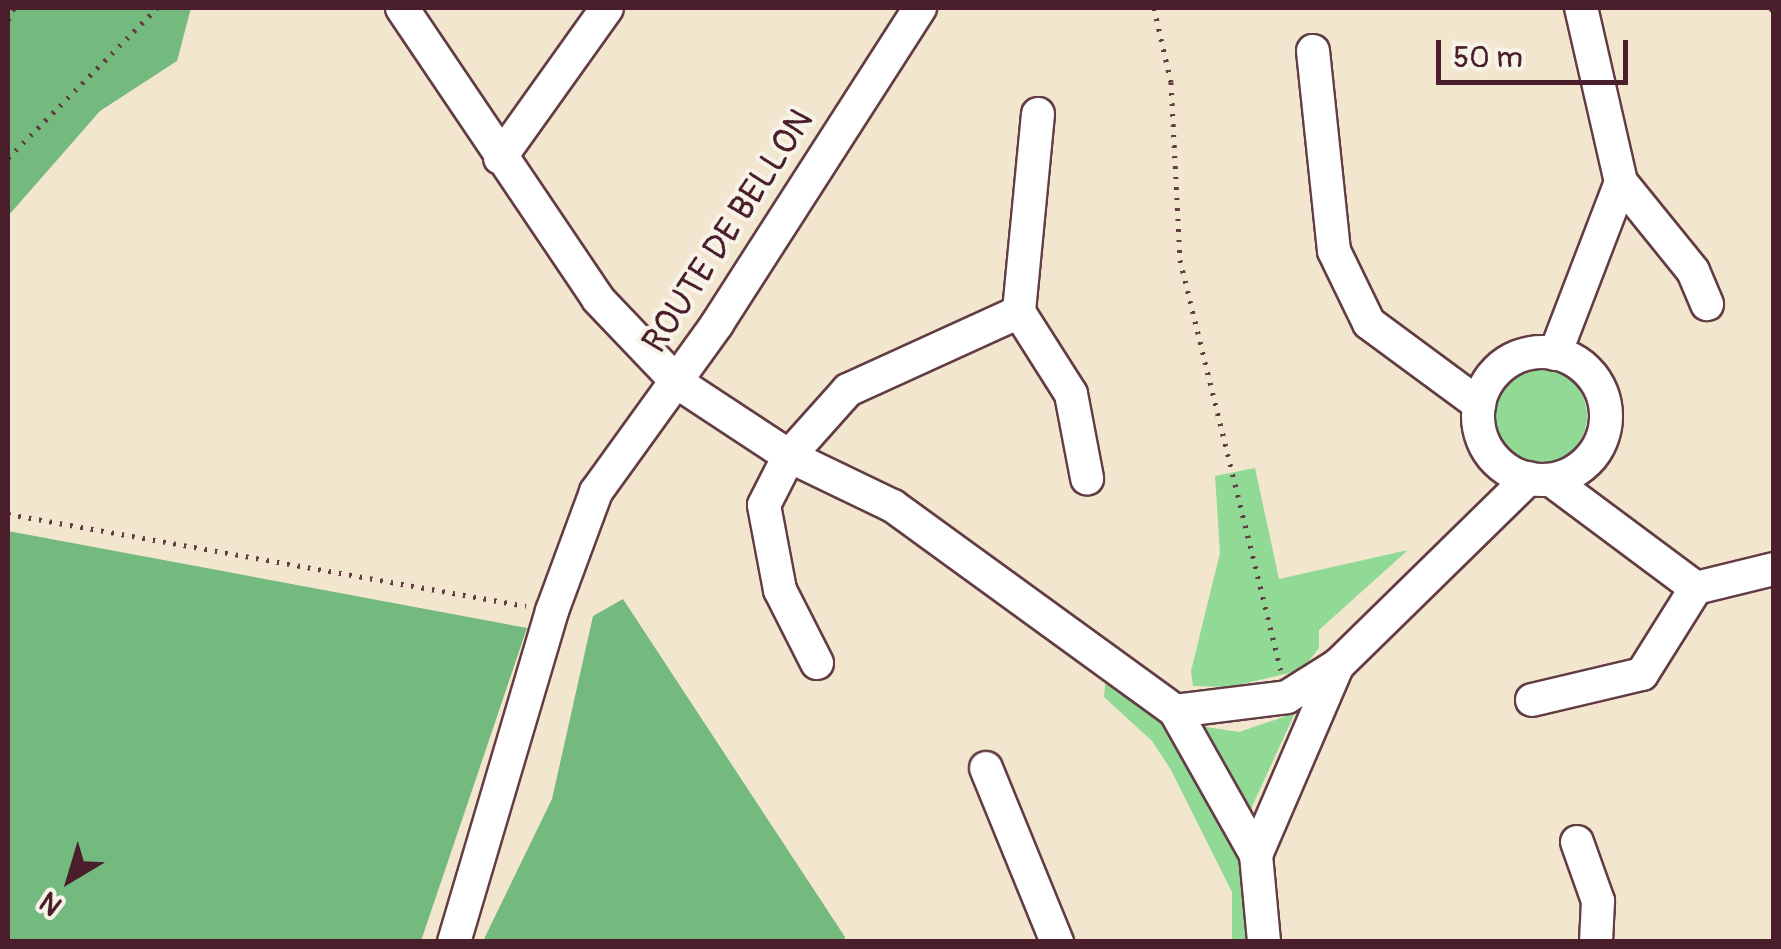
<!DOCTYPE html>
<style>
body{margin:0}
#map{position:relative;width:1781px;height:949px;overflow:hidden;background:#f3e6cf;font-family:Pangolin,sans-serif}
div>[style]{position:absolute}
.green>*{inset:0;background:#91da96}
.round{border-radius:50%}
.forest>*{inset:0;background:#74ba7f}
.path>*{height:5px;margin-top:-2.5px;transform-origin:0;background:repeating-linear-gradient(90deg,#633d44 0 2.5px,transparent 0 10.5px)}
.roads{filter:drop-shadow(2px 0 #633d44) drop-shadow(-2px 0 #633d44) drop-shadow(0 2px #633d44) drop-shadow(0 -2px #633d44)}
.minor>*{height:32px;margin:-16px;padding:0 16px;transform-origin:16px;border-radius:16px;background:#fff}
.minor>.ring{margin:-16px;padding:0;box-sizing:content-box;background:none;border:32px solid #fff;border-radius:50%}
span{translate:-50% -50%;white-space:nowrap;text-align:center;line-height:1.15;-webkit-text-stroke:8px #f7f3e8;paint-order:stroke}
.street-label{font-size:35px;color:#4a1f2b}
.frame{position:absolute;inset:0;border:10px solid #4a1f2b;pointer-events:none}
.north{position:absolute;left:20px;top:829px;width:100px;height:100px;-webkit-text-stroke:8px #f7f3e8;paint-order:stroke;rotate:218deg;font-size:28px;font-weight:700;line-height:40px;text-align:center;color:#4a1f2b}
.north::after{content:'';display:block;margin:auto;width:35px;height:45px;background:#4a1f2b;clip-path:polygon(50% 0,100% 100%,50% 72%,0 100%)}
.scale{position:absolute;left:1436px;top:40px;width:192px;height:45px;box-sizing:border-box;border:5px solid #4a1f2b;border-top:0;padding-left:12px;font-size:30px;line-height:35px;white-space:nowrap;color:#4a1f2b;-webkit-text-stroke:8px #f7f3e8;paint-order:stroke}
</style>
<div id="map">
<div class="green">
<div class="round" style="left:1491px;top:368px;width:96px;height:96px"></div>
<div style="clip-path:polygon(1255px 468px,1279px 579px,1408px 550px,1319px 630px,1319px 648px,1302px 670px,1230px 687px,1193px 686px,1191px 671px,1220px 553px,1215px 476px)"></div>
<div style="clip-path:polygon(1106px 674px,1172px 727px,1242px 858px,1248px 941px,1232px 941px,1232px 892px,1171px 770px,1152px 741px,1104px 697px)"></div>
<div style="clip-path:polygon(1295px 713px,1250px 811px,1200px 726px,1239px 732px)"></div>
</div>
<div class="forest">
<div style="clip-path:polygon(8px 8px,191px 8px,177px 61px,100px 111px,8px 216px)"></div>
<div style="clip-path:polygon(8px 531px,527px 628px,421px 941px,8px 941px)"></div>
<div style="clip-path:polygon(623px 599px,845px 937px,844px 941px,483px 941px,552px 799px,593px 616px)"></div>
</div>
<div class="path">
<div style="left:1154px;top:8px;width:76px;rotate:77.1deg"></div>
<div style="left:1171px;top:82px;width:178px;rotate:87.1deg"></div>
<div style="left:1180px;top:260px;width:422px;rotate:76.2deg"></div>
<div style="left:1771px;top:8px;width:7px;rotate:63deg"></div>
<div style="left:8px;top:20px;width:13px;rotate:-63deg"></div>
<div style="left:8px;top:158px;width:211px;rotate:-45.2deg"></div>
<div style="left:8px;top:514px;width:526px;rotate:10.07deg"></div>
</div>
<div class="roads">
<div class="minor">
<div style="left:402px;top:8px;width:351px;rotate:56deg"></div>
<div style="left:598px;top:299px;width:116px;rotate:46.4deg"></div>
<div style="left:678px;top:383px;width:133px;rotate:33.3deg"></div>
<div style="left:789px;top:456px;width:115px;rotate:25.7deg"></div>
<div style="left:893px;top:506px;width:349px;rotate:36deg"></div>
<div style="left:1175px;top:711px;width:165px;rotate:60.6deg"></div>
<div style="left:1256px;top:855px;width:87px;rotate:84.7deg"></div>
<div style="left:1313px;top:51px;width:201px;rotate:84deg"></div>
<div style="left:1334px;top:251px;width:80px;rotate:64.1deg"></div>
<div style="left:1369px;top:323px;width:137px;rotate:36.4deg"></div>
<div style="left:1038px;top:114px;width:199px;rotate:95.5deg"></div>
<div style="left:1019px;top:312px;width:97px;rotate:57.6deg"></div>
<div style="left:1071px;top:394px;width:86px;rotate:79.2deg"></div>
<div style="left:500px;top:158px;width:184px;rotate:-54.5deg"></div>
<div style="left:1621px;top:182px;width:114px;rotate:51deg"></div>
<div style="left:1693px;top:271px;width:36px;rotate:67deg"></div>
<div class="ring" style="left:1478px;top:352px;width:96px;height:96px"></div>
<div style="left:1555px;top:354px;width:184px;rotate:-69deg"></div>
<div style="left:1621px;top:182px;width:179px;rotate:-102.9deg"></div>
<div style="left:1551px;top:480px;width:181px;rotate:36.7deg"></div>
<div style="left:1696px;top:588px;width:80px;rotate:-13.7deg"></div>
<div style="left:817px;top:663px;width:82px;rotate:-116.9deg"></div>
<div style="left:780px;top:590px;width:86px;rotate:-100.7deg"></div>
<div style="left:764px;top:505px;width:55px;rotate:-63deg"></div>
<div style="left:789px;top:456px;width:89px;rotate:-48.2deg"></div>
<div style="left:848px;top:390px;width:188px;rotate:-24.5deg"></div>
<div style="left:1532px;top:700px;width:113px;rotate:-13.3deg"></div>
<div style="left:1642px;top:674px;width:102px;rotate:-57.9deg"></div>
<div style="left:1175px;top:711px;width:113px;rotate:-7.1deg"></div>
<div style="left:1287px;top:697px;width:60px;rotate:-32.1deg"></div>
<div style="left:1338px;top:665px;width:267px;rotate:-44.4deg"></div>
<div style="left:986px;top:768px;width:188px;rotate:67.8deg"></div>
<div style="left:1577px;top:842px;width:63px;rotate:70.4deg"></div>
<div style="left:1598px;top:901px;width:41px;rotate:92.8deg"></div>
<div style="left:1256px;top:855px;width:207px;rotate:-66.7deg"></div>
<div style="left:454px;top:942px;width:345px;rotate:-73.5deg"></div>
<div style="left:552px;top:611px;width:127px;rotate:-69.7deg"></div>
<div style="left:596px;top:492px;width:207px;rotate:-54.2deg"></div>
<div style="left:717px;top:324px;width:376px;rotate:-57.3deg"></div>
</div>
</div>
<div class="street-label">
<span style="left:728px;top:231px;rotate:-57deg">ROUTE DE BELLON</span>
</div>
<div class="frame"></div>
<div class="north">N</div>
<div class="scale">50 m</div>
</div>
